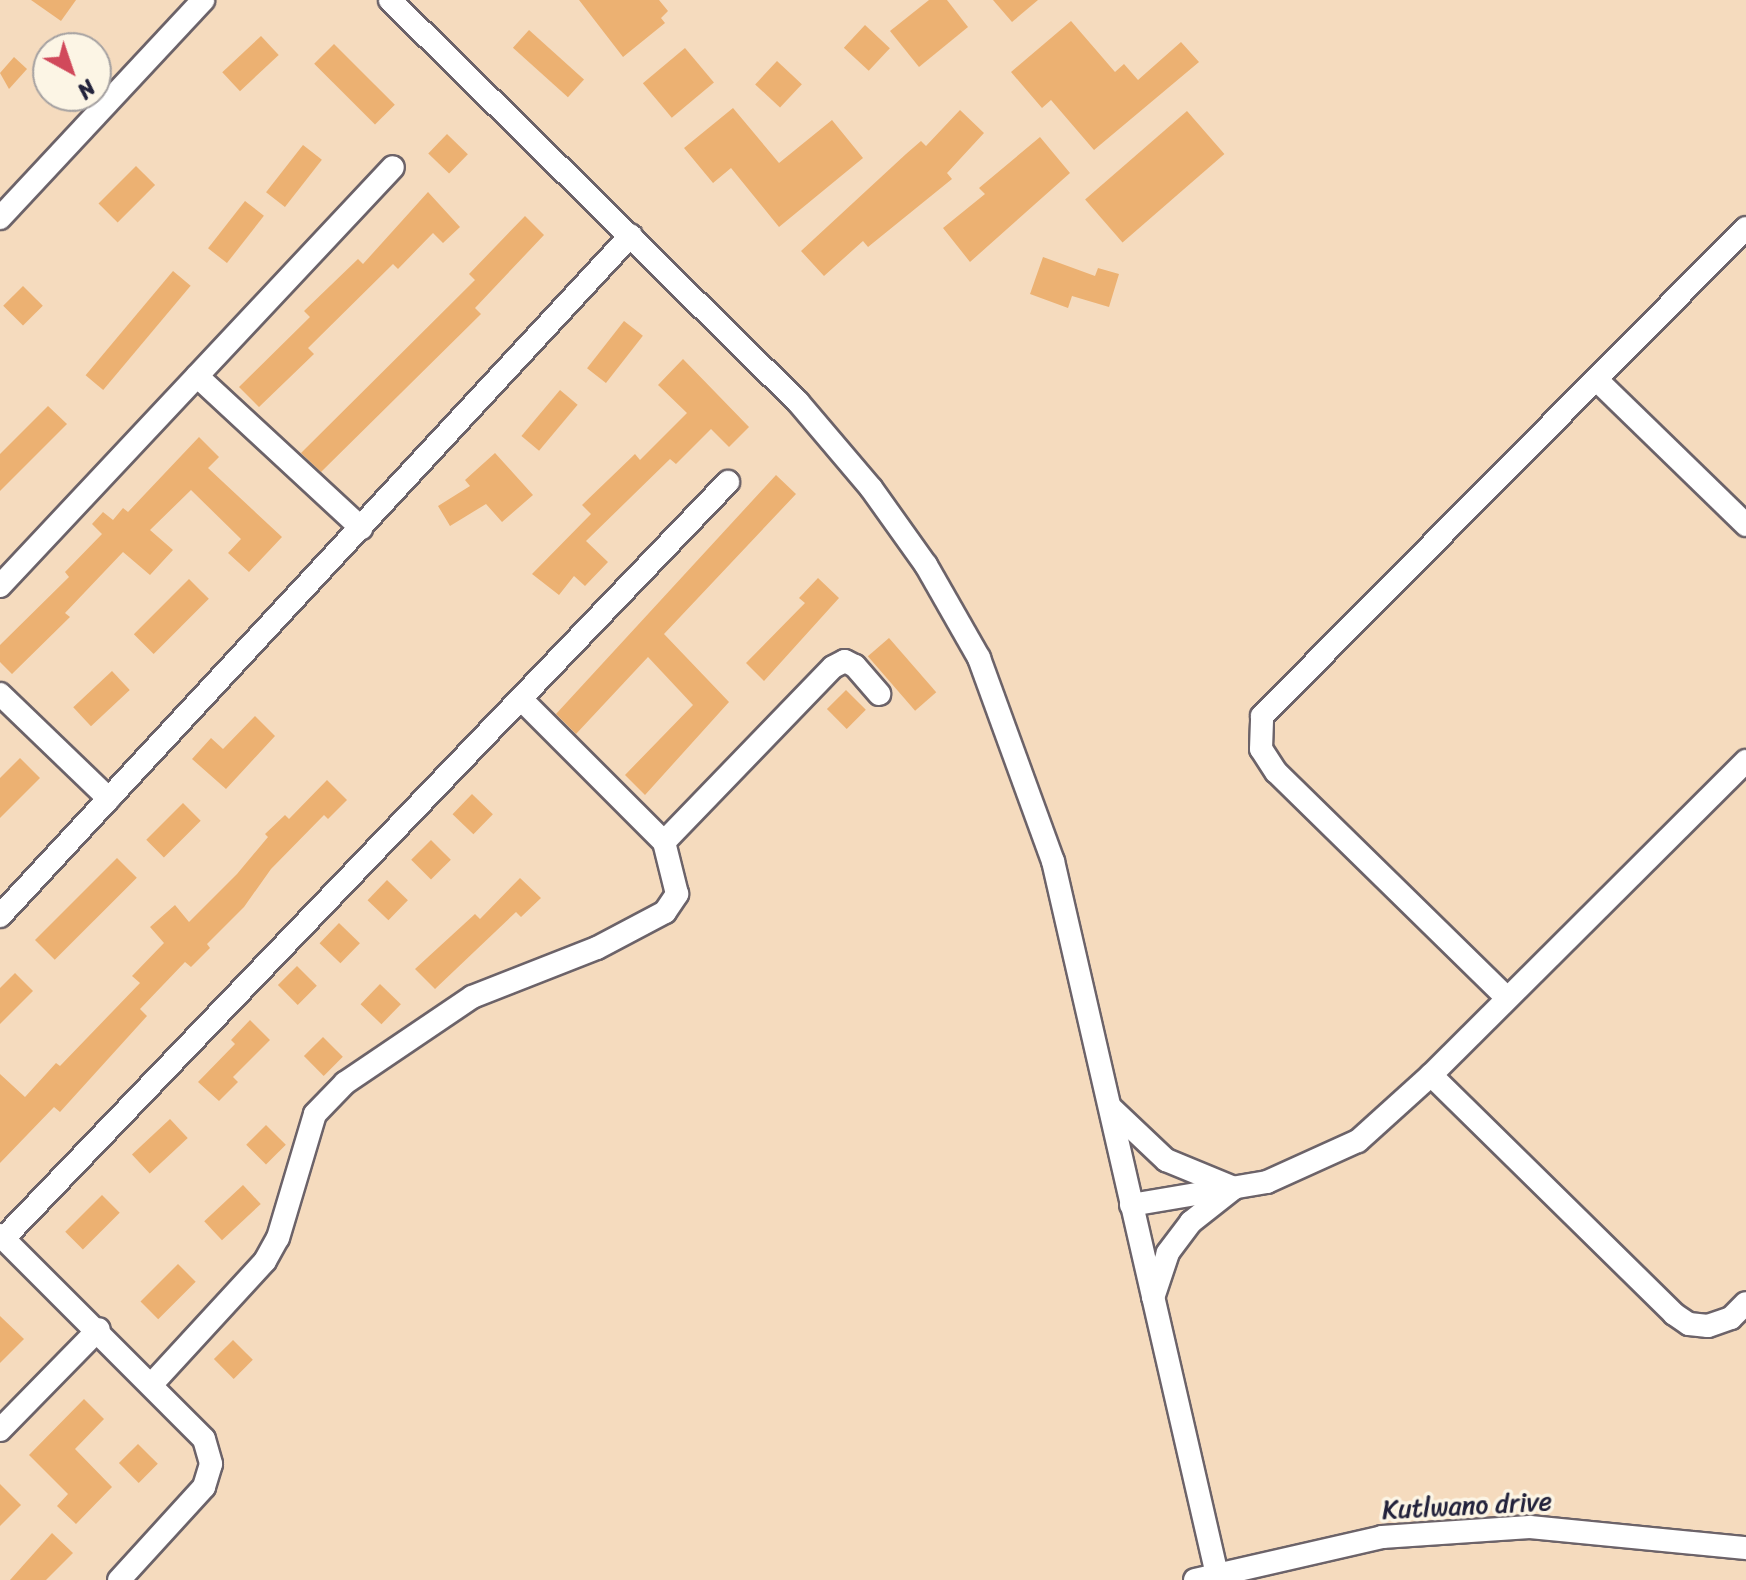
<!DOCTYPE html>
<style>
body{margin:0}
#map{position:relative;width:1746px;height:1580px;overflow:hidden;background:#f5dbbe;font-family:Sriracha,sans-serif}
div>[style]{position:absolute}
.building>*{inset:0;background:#ecb172;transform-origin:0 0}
.roads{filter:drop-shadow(2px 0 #6c6369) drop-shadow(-2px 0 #6c6369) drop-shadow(0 2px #6c6369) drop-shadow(0 -2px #6c6369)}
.minor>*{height:22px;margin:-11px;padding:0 11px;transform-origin:11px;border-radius:11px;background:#fff}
span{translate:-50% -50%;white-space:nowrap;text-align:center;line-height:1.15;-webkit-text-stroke:7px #fcf5e5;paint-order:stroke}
.street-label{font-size:26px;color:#22223b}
.north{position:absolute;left:32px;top:32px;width:80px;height:80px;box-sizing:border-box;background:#fcf5e5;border:2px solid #a5a1a1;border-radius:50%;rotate:140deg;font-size:22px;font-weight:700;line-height:32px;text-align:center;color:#22223b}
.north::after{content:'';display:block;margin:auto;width:28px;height:36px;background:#d1495b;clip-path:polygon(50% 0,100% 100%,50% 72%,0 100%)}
</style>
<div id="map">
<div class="building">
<div style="clip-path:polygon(31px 0,76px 0,61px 21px)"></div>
<div style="clip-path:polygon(579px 0,659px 0,668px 11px,661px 18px,665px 23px,623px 57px)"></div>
<div style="clip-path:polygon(929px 0,947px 0,968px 27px,919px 67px,890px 31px)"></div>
<div style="clip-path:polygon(993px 0,1038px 0,1012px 22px)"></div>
<div style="clip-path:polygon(1071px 21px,1115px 72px,1124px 64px,1138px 80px,1181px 42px,1199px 62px,1094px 150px,1051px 100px,1042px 108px,1011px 72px)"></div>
<div style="left:865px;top:25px;width:34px;height:31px;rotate:43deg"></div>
<div style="left:529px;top:30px;width:74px;height:24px;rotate:42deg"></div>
<div style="left:261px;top:36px;width:26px;height:53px;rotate:47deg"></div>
<div style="left:334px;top:44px;width:86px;height:28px;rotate:45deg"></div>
<div style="left:685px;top:48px;width:45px;height:55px;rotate:50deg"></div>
<div style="clip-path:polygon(14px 57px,27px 69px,9px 89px,0 73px)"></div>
<div style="left:777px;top:61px;width:34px;height:32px;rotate:43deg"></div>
<div style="clip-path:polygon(733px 108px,779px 163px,832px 120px,863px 158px,779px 227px,731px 168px,713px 183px,684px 148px)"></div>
<div style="clip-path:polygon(960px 110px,984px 133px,947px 173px,952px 179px,868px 247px,863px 241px,824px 276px,801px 251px,906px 154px,921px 141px,926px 146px)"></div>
<div style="left:1187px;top:111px;width:57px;height:135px;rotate:49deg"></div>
<div style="left:447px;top:134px;width:29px;height:27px;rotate:44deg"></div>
<div style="clip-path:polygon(1040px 137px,1070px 173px,970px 262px,943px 228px,985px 194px,979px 188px)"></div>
<div style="left:303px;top:145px;width:24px;height:60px;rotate:38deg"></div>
<div style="left:136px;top:166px;width:27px;height:53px;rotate:45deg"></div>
<div style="clip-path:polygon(428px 192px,460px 227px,443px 243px,433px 233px,398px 269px,393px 264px,308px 348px,314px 354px,259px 407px,239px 387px,310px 317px,304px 311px,358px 259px,363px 264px)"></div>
<div style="left:245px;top:201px;width:24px;height:60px;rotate:38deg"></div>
<div style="clip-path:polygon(525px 216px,544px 235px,475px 308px,481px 314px,321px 472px,301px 453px,475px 280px,469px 274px)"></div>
<div style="clip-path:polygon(1043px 257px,1095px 276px,1098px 268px,1119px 274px,1109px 307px,1072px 296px,1068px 308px,1030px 294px)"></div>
<div style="left:173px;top:271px;width:23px;height:136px;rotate:40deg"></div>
<div style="left:23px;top:286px;width:28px;height:28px;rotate:45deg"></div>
<div style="left:624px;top:321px;width:24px;height:60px;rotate:38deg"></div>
<div style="clip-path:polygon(683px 359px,749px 427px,729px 447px,711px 429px,676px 464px,670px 459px,586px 541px,608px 562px,585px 586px,574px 576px,559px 595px,532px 574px,591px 514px,582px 505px,635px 454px,640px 460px,687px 413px,658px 385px)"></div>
<div style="left:560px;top:390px;width:23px;height:60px;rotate:40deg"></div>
<div style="clip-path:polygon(48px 406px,67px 424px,0 491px,0 454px)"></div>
<div style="clip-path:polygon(199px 437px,219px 457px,208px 468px,282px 537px,249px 572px,228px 553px,241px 539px,191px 490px,150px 530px,173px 550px,150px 575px,123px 552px,65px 613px,70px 617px,12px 674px,0 662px,0 645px,69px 577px,65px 572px,102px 534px,92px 524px,103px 512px,113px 520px,123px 508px,128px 512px)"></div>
<div style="clip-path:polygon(495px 453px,533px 495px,502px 522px,486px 504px,450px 526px,438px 506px,470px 486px,465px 480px)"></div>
<div style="clip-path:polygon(776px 475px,796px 494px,664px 634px,729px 702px,645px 795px,625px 775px,693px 705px,648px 657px,576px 734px,556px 714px)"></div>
<div style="clip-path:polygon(818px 578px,839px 598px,764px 681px,746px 663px,805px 603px,799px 598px)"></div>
<div style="left:189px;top:579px;width:28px;height:78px;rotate:45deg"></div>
<div style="left:889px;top:638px;width:72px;height:28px;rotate:49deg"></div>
<div style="left:112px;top:671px;width:26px;height:53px;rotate:47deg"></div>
<div style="left:846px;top:690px;width:28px;height:27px;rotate:45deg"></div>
<div style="clip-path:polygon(255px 716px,275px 736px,226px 789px,192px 759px,211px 738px,223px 749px)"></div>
<div style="clip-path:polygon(20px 758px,40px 778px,0 818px,0 778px)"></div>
<div style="clip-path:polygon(327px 780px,347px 800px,328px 819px,324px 815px,271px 869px,244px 907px,207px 944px,210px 948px,191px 967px,185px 962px,140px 1009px,147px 1016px,60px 1112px,54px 1107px,0 1163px,0 1074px,25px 1097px,56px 1063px,60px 1066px,140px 983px,132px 976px,164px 943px,150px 927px,175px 905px,189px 922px,237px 874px,268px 837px,265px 834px,285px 815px,289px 819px)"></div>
<div style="left:472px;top:794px;width:29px;height:28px;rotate:44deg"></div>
<div style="left:183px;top:803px;width:25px;height:52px;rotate:45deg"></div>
<div style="left:431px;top:840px;width:28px;height:28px;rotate:45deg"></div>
<div style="left:117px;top:858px;width:28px;height:116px;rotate:45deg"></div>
<div style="clip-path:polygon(520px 878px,541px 898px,521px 917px,516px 912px,435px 989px,415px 969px,475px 914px,480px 919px)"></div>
<div style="left:387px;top:880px;width:29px;height:28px;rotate:44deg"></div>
<div style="left:339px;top:923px;width:29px;height:28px;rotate:44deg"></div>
<div style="left:297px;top:966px;width:28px;height:27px;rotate:45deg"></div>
<div style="clip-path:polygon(15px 973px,33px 991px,0 1024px,0 988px)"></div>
<div style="left:380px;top:984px;width:29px;height:28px;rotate:44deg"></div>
<div style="clip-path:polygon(250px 1020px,270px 1040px,233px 1077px,238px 1082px,219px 1101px,198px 1082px,235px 1044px,231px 1040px)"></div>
<div style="left:323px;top:1037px;width:28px;height:27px;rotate:45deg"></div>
<div style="left:170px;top:1119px;width:26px;height:52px;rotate:47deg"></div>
<div style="left:266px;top:1125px;width:28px;height:28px;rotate:45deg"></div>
<div style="left:243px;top:1185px;width:26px;height:53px;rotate:47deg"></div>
<div style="left:102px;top:1195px;width:25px;height:52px;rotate:45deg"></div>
<div style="left:178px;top:1264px;width:25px;height:53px;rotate:45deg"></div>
<div style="clip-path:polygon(0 1316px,24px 1339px,0 1363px)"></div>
<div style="left:233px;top:1340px;width:28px;height:27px;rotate:45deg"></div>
<div style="clip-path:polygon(84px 1399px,104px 1419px,75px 1449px,112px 1487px,76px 1524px,57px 1506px,68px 1494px,29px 1455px)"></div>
<div style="left:138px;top:1444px;width:28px;height:27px;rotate:45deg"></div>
<div style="clip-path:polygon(0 1484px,21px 1505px,0 1526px)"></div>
<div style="clip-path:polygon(52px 1533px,73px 1553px,46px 1580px,10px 1580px)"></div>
</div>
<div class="roads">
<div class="minor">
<div style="left:390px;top:0;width:573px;rotate:44.58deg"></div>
<div style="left:798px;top:402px;width:113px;rotate:49.7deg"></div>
<div style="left:871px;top:488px;width:95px;rotate:54.5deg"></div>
<div style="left:926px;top:565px;width:107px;rotate:60.3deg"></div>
<div style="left:979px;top:658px;width:216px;rotate:70deg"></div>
<div style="left:1053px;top:861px;width:733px;rotate:77.06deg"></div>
<div style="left:0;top:218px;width:298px;rotate:-47deg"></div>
<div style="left:197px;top:376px;width:224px;rotate:42.8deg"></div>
<div style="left:1597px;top:380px;width:208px;rotate:44.2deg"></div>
<div style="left:0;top:586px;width:574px;rotate:-46.83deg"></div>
<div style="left:0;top:694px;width:151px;rotate:43.9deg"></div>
<div style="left:522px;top:700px;width:201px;rotate:45deg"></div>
<div style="left:664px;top:842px;width:243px;rotate:-46deg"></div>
<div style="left:833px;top:667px;width:13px;rotate:-27deg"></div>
<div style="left:845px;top:661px;width:11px;rotate:27deg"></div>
<div style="left:855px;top:666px;width:37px;rotate:49deg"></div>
<div style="left:0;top:916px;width:928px;rotate:-47.18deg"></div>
<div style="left:1507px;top:998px;width:323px;rotate:-135.6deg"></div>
<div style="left:1276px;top:772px;width:27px;rotate:-123deg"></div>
<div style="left:1261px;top:749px;width:33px;rotate:-88deg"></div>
<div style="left:1262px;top:716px;width:687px;rotate:-45.24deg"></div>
<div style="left:1431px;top:1075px;width:341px;rotate:44.5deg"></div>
<div style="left:1674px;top:1314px;width:18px;rotate:34deg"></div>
<div style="left:1689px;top:1324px;width:19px;rotate:6deg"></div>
<div style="left:1708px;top:1326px;width:24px;rotate:-19deg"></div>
<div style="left:1731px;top:1318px;width:21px;rotate:-45deg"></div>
<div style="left:1111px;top:1108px;width:76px;rotate:43.4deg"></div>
<div style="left:1166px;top:1160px;width:74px;rotate:22.4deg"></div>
<div style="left:1234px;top:1188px;width:55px;rotate:141.7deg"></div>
<div style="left:1191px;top:1222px;width:39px;rotate:127deg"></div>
<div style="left:1168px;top:1253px;width:47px;rotate:108.4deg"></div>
<div style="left:1131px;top:1205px;width:138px;rotate:-9.6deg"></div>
<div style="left:1267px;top:1182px;width:100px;rotate:-24.3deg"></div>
<div style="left:1358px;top:1141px;width:98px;rotate:-42.1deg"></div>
<div style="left:1431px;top:1075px;width:445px;rotate:-44.9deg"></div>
<div style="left:0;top:1235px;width:288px;rotate:45deg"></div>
<div style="left:204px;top:1439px;width:26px;rotate:74deg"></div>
<div style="left:211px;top:1464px;width:24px;rotate:107deg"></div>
<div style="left:204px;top:1487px;width:126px;rotate:132.4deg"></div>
<div style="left:4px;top:1238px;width:1047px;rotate:-46.24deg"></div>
<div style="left:151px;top:1385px;width:168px;rotate:-47.4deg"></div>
<div style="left:265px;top:1261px;width:26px;rotate:-61deg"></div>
<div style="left:278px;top:1238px;width:129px;rotate:-73.4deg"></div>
<div style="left:315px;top:1114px;width:43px;rotate:-45.9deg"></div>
<div style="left:345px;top:1083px;width:153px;rotate:-34.1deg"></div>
<div style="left:472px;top:997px;width:134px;rotate:-21.4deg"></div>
<div style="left:597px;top:948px;width:77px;rotate:-27.9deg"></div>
<div style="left:665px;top:912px;width:22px;rotate:-56deg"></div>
<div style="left:677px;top:894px;width:54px;rotate:-104deg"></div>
<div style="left:0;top:1430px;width:141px;rotate:-45.6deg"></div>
<div style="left:1195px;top:1580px;width:192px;rotate:-12.9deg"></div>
<div style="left:1382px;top:1537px;width:148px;rotate:-3.9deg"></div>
<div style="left:1530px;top:1527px;width:217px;rotate:5.6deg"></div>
</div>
</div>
<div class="street-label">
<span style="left:1467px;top:1506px;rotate:-3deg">Kutlwano drive</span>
</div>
<div class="north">N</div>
</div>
